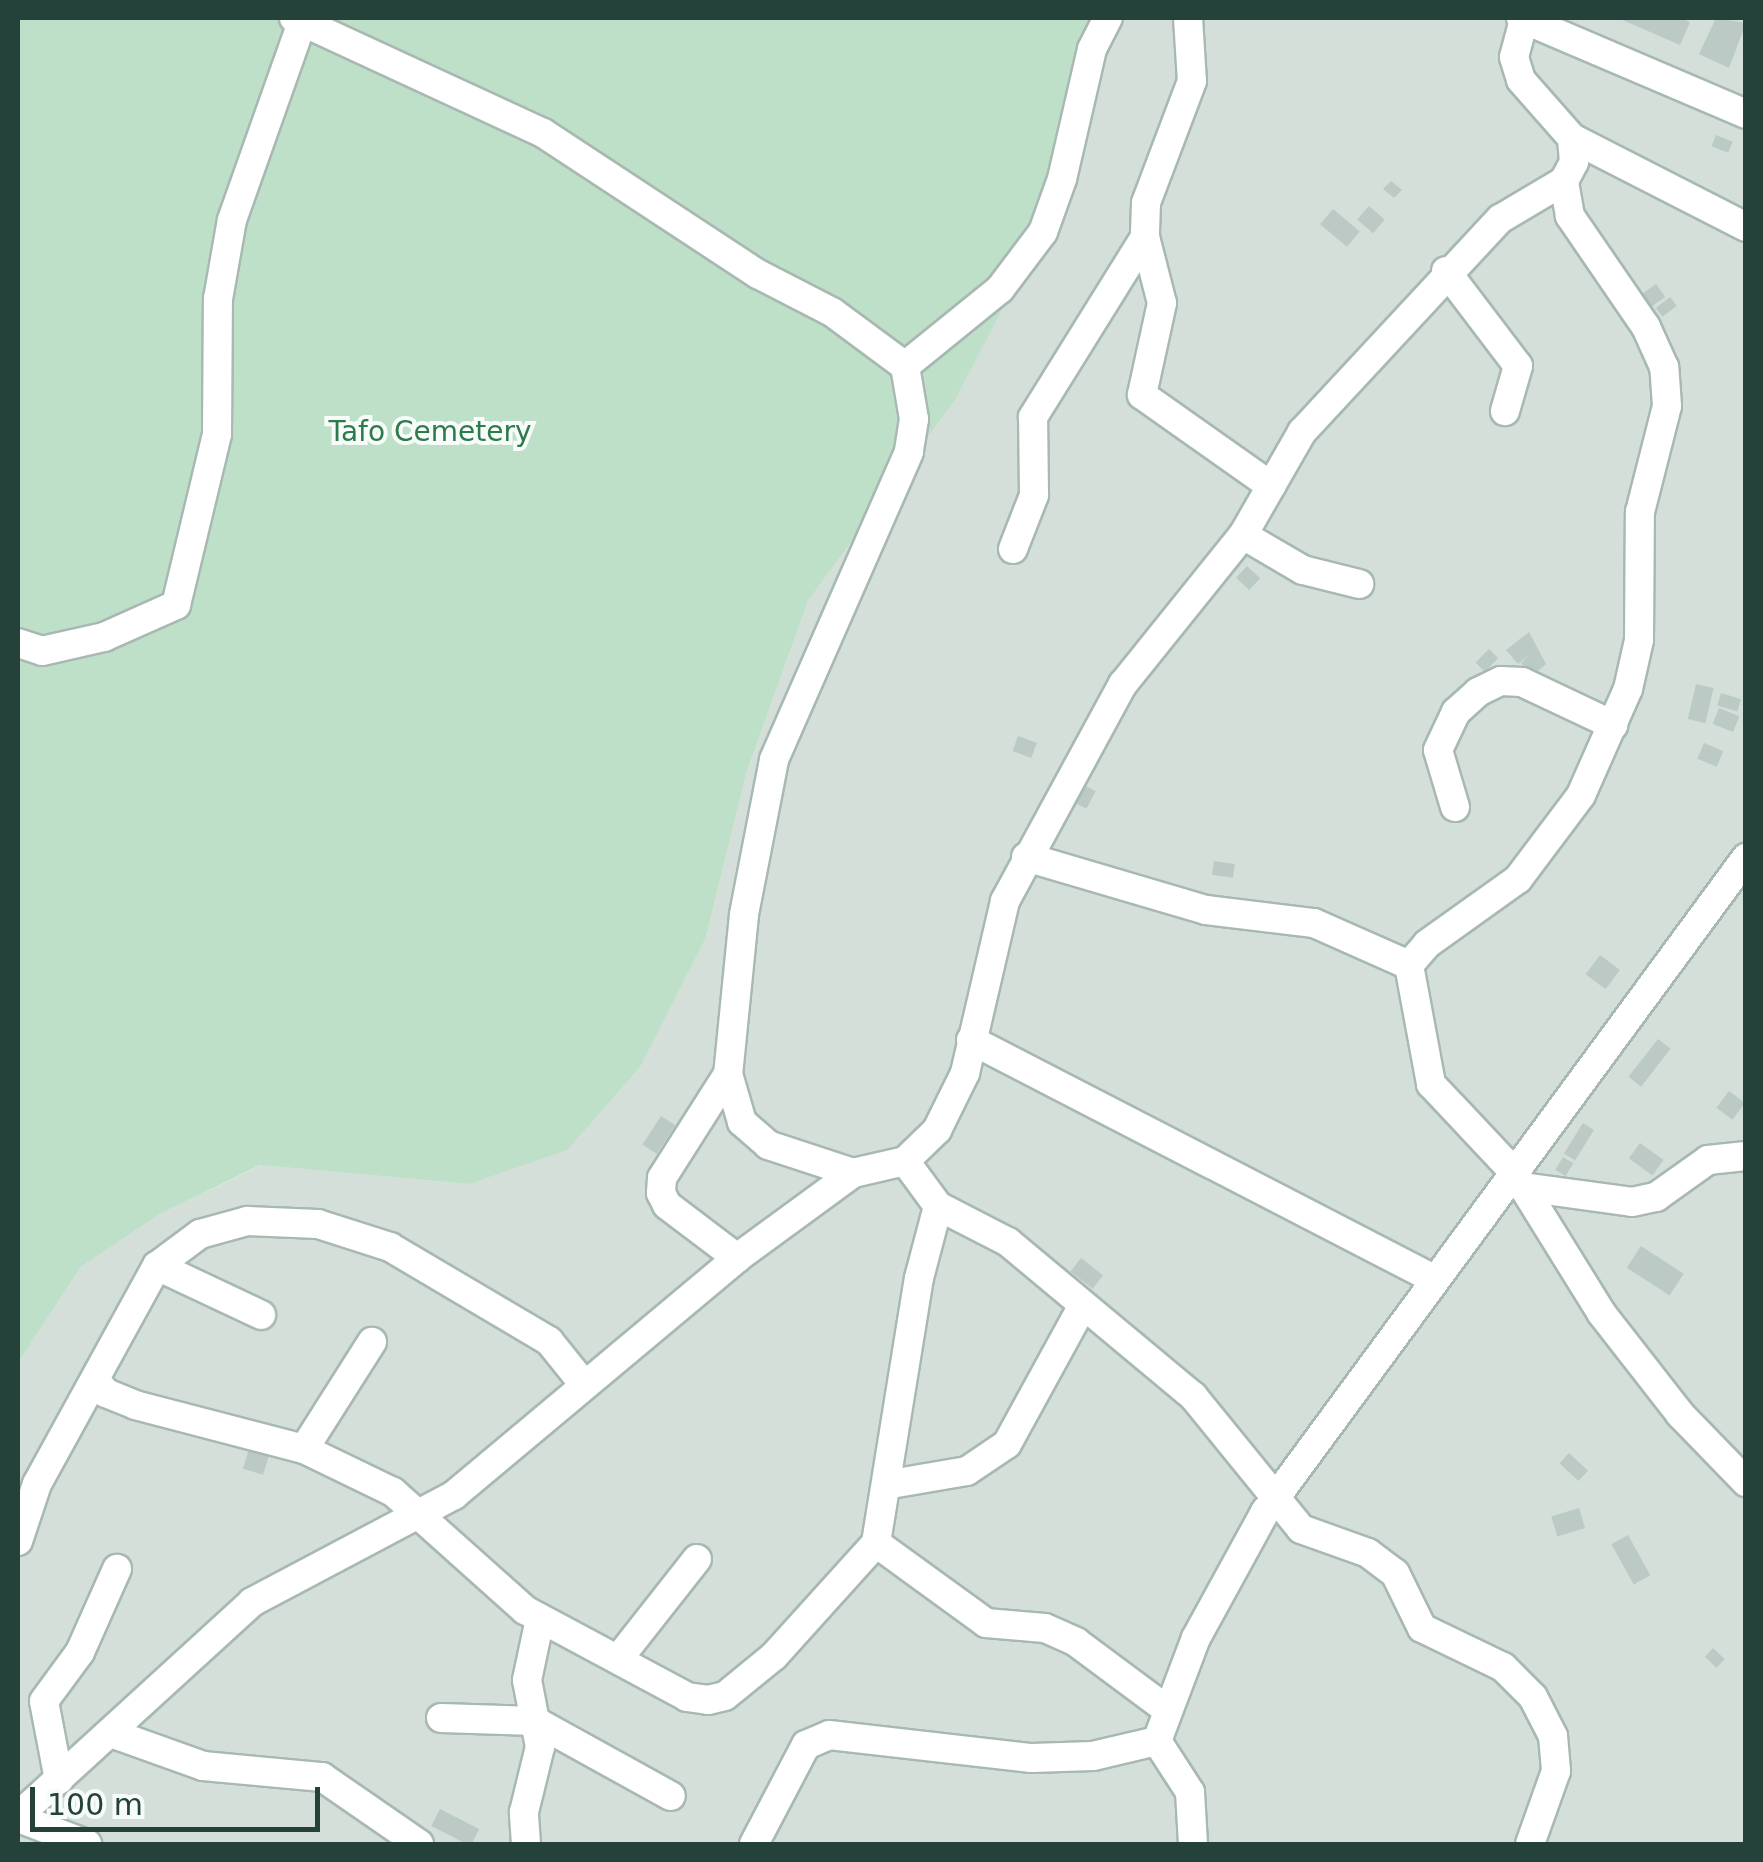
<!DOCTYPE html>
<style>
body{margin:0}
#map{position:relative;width:1763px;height:1862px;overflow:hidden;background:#e6efeb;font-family:"DejaVu Sans",sans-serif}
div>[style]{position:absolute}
.built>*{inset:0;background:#d4dfda}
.green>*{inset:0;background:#bfe0c8}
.building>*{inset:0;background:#bbcac4;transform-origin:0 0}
.roads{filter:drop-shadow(2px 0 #a8b8b2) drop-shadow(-2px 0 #a8b8b2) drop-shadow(0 2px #a8b8b2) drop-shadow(0 -2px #a8b8b2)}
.minor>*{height:28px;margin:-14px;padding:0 14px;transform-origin:14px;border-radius:14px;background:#fff}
span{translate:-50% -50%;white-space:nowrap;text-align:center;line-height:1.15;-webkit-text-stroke:8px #f7fbf9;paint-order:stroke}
.park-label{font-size:28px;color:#2d7a4b}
.frame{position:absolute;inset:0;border:20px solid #24423a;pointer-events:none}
.scale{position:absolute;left:30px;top:1787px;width:290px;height:45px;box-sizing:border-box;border:5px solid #24423a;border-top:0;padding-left:12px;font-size:30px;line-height:35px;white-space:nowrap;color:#24423a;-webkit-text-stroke:8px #f7fbf9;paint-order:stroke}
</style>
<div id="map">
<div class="built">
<div style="clip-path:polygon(1088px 18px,1745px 18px,1745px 1844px,18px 1844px,18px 1363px,81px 1267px,160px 1214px,261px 1165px,469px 1184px,706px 937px,747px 771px,808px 601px,955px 400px)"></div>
</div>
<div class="green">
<div style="clip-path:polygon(18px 18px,1088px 18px,1027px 261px,955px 400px,808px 601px,747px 771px,706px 937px,640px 1067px,567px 1150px,469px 1184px,260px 1165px,160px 1214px,81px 1267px,18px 1363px)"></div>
</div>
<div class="building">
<div style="clip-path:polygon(1618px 18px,1680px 18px,1690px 22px,1680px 45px)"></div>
<div style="clip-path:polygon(1716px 18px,1746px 23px,1729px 68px,1699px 54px)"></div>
<div style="left:1716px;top:135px;width:18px;height:12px;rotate:22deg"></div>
<div style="clip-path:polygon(1391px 181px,1402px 190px,1394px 198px,1383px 189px)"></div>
<div style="left:1369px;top:206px;width:21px;height:18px;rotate:41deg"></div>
<div style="left:1333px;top:209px;width:35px;height:20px;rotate:40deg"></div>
<div style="left:1656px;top:284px;width:16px;height:19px;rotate:55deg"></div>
<div style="left:1670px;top:297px;width:11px;height:18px;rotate:52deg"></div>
<div style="left:1247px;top:566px;width:18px;height:16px;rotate:43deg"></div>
<div style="clip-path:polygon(1529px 632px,1546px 664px,1532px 676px,1521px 663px,1529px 655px,1518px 664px,1506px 650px)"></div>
<div style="left:1489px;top:649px;width:13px;height:19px;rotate:45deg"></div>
<div style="left:1696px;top:684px;width:18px;height:36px;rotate:13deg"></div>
<div style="left:1721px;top:693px;width:21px;height:13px;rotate:17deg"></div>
<div style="left:1719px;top:708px;width:22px;height:17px;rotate:22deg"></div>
<div style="left:1018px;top:736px;width:20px;height:16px;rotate:20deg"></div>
<div style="left:1704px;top:743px;width:21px;height:17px;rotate:23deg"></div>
<div style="left:1084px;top:785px;width:13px;height:20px;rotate:27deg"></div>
<div style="left:1214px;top:861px;width:21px;height:14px;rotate:8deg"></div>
<div style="left:1600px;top:955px;width:25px;height:24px;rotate:37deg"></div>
<div style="left:1658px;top:1039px;width:16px;height:48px;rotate:38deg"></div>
<div style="left:1729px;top:1091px;width:20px;height:21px;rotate:37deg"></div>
<div style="left:661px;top:1116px;width:17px;height:34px;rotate:33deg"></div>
<div style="left:1583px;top:1123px;width:13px;height:36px;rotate:32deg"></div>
<div style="left:1640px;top:1143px;width:29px;height:19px;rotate:36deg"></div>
<div style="left:1563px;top:1157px;width:12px;height:15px;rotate:31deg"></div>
<div style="left:1641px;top:1246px;width:51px;height:26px;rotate:33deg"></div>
<div style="left:1081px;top:1258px;width:28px;height:17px;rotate:38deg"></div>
<div style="left:252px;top:1439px;width:21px;height:31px;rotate:17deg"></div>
<div style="left:1569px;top:1453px;width:26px;height:14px;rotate:43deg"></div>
<div style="left:1579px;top:1508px;width:21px;height:29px;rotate:73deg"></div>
<div style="left:1628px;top:1535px;width:46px;height:19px;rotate:61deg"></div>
<div style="left:1713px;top:1648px;width:16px;height:12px;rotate:43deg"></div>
<div style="left:440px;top:1809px;width:44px;height:19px;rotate:27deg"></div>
</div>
<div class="roads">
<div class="minor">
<div style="left:294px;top:18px;width:274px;rotate:24.8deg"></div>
<div style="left:543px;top:133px;width:257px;rotate:33.3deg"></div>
<div style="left:758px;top:274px;width:83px;rotate:27.2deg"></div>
<div style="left:832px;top:312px;width:91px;rotate:36.5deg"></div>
<div style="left:905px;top:366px;width:54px;rotate:80.4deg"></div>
<div style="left:914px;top:419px;width:33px;rotate:99deg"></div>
<div style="left:909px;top:452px;width:336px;rotate:113.7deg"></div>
<div style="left:774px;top:760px;width:158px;rotate:101deg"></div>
<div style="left:744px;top:915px;width:160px;rotate:95.7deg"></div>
<div style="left:728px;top:1074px;width:50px;rotate:73.7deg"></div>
<div style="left:742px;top:1122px;width:35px;rotate:41deg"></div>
<div style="left:768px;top:1145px;width:89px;rotate:18.2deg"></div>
<div style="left:1188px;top:18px;width:63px;rotate:86.4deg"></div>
<div style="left:1192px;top:81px;width:130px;rotate:110.7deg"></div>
<div style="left:1146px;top:203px;width:34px;rotate:92deg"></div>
<div style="left:1145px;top:237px;width:68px;rotate:75.6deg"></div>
<div style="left:1162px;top:303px;width:94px;rotate:102.3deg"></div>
<div style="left:1142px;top:395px;width:158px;rotate:35.2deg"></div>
<div style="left:1521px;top:18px;width:245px;rotate:23.1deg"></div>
<div style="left:1572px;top:138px;width:195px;rotate:27.1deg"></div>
<div style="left:1446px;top:271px;width:119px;rotate:52.8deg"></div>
<div style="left:1518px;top:366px;width:47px;rotate:106.1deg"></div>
<div style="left:905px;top:366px;width:122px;rotate:-39deg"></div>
<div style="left:1000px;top:289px;width:71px;rotate:-53deg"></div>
<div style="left:1043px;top:232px;width:56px;rotate:-70.3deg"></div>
<div style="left:1062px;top:179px;width:133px;rotate:-77deg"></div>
<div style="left:1092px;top:49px;width:35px;rotate:-63deg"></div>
<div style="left:1243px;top:535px;width:69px;rotate:30.3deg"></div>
<div style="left:1303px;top:570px;width:58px;rotate:14deg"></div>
<div style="left:1013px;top:549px;width:58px;rotate:-68.7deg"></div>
<div style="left:1034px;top:495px;width:78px;rotate:-90.7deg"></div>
<div style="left:1033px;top:417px;width:212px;rotate:-58.1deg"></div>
<div style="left:18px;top:643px;width:25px;rotate:18deg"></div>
<div style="left:42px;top:651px;width:64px;rotate:-12.7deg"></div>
<div style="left:104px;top:637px;width:79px;rotate:-24deg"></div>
<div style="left:176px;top:605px;width:176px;rotate:-76.5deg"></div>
<div style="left:217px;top:434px;width:135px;rotate:-89.6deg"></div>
<div style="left:218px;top:299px;width:80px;rotate:-80deg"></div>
<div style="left:232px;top:220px;width:210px;rotate:-70.5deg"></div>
<div style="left:1455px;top:807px;width:59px;rotate:-106.6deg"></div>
<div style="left:1438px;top:750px;width:42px;rotate:-64.7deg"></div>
<div style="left:1456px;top:712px;width:30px;rotate:-42deg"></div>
<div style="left:1478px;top:692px;width:25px;rotate:-26deg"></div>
<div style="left:1501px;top:681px;width:21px;rotate:3deg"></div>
<div style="left:1522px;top:682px;width:101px;rotate:25.3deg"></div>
<div style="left:1026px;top:857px;width:188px;rotate:16.4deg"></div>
<div style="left:1206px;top:910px;width:109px;rotate:6.9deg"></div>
<div style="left:1314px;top:923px;width:104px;rotate:23.9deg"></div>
<div style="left:1409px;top:965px;width:28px;rotate:-49deg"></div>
<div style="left:1427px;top:944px;width:112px;rotate:-35.5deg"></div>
<div style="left:1518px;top:879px;width:105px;rotate:-53.1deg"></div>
<div style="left:1581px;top:795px;width:116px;rotate:-66.1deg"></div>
<div style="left:1628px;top:689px;width:50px;rotate:-77.3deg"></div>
<div style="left:1639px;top:640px;width:128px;rotate:-89.6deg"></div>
<div style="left:1640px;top:512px;width:109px;rotate:-75.7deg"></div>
<div style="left:1667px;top:406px;width:39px;rotate:-94deg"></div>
<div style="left:1664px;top:367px;width:44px;rotate:-114.2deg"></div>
<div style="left:1646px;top:327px;width:135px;rotate:-124.4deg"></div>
<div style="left:1570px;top:216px;width:36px;rotate:-100deg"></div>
<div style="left:1409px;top:965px;width:121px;rotate:79.5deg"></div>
<div style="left:1431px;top:1084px;width:121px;rotate:46.7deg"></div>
<div style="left:1514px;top:1172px;width:167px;rotate:58.2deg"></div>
<div style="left:1602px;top:1314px;width:127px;rotate:52deg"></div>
<div style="left:1680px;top:1414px;width:95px;rotate:45.9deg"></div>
<div style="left:971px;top:1040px;width:519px;rotate:27.31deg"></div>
<div style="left:728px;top:1074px;width:123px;rotate:122.4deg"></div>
<div style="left:662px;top:1178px;width:15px;rotate:94deg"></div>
<div style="left:661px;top:1193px;width:13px;rotate:63deg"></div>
<div style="left:667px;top:1205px;width:88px;rotate:37.1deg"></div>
<div style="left:905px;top:1161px;width:56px;rotate:53.7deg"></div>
<div style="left:938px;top:1206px;width:79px;rotate:27.2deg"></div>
<div style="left:1008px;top:1242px;width:241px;rotate:39.8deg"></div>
<div style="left:1193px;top:1396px;width:171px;rotate:50.9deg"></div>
<div style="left:1301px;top:1529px;width:71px;rotate:19.7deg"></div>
<div style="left:1368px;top:1553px;width:34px;rotate:37deg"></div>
<div style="left:1395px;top:1573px;width:61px;rotate:63.9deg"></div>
<div style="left:1422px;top:1628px;width:90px;rotate:25.7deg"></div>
<div style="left:1503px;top:1667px;width:42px;rotate:45deg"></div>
<div style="left:1533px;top:1697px;width:44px;rotate:62.9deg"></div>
<div style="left:1553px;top:1736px;width:35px;rotate:85deg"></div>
<div style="left:1556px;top:1771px;width:77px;rotate:109.6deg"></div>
<div style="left:1523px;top:1187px;width:110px;rotate:7.8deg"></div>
<div style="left:1632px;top:1202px;width:25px;rotate:-12deg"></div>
<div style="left:1656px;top:1197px;width:64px;rotate:-35.4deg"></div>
<div style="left:1708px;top:1160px;width:38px;rotate:-6deg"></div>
<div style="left:157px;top:1266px;width:115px;rotate:25.2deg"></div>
<div style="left:97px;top:1382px;width:14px;rotate:51deg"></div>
<div style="left:106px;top:1393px;width:31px;rotate:22deg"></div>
<div style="left:135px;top:1405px;width:175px;rotate:14.6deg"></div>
<div style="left:304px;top:1449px;width:99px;rotate:25.8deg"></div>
<div style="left:393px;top:1492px;width:177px;rotate:41.8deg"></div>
<div style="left:525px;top:1610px;width:184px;rotate:28.2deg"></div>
<div style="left:687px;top:1697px;width:21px;rotate:8deg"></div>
<div style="left:708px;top:1700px;width:17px;rotate:-13deg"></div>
<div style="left:725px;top:1696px;width:63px;rotate:-39.2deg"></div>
<div style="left:774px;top:1656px;width:152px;rotate:-47.9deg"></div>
<div style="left:876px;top:1543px;width:268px;rotate:-80.8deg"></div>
<div style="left:919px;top:1278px;width:74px;rotate:-75.2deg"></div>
<div style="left:304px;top:1449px;width:127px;rotate:-57.6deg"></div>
<div style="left:891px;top:1484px;width:77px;rotate:-9.7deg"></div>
<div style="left:967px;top:1471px;width:48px;rotate:-34deg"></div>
<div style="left:1007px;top:1444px;width:156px;rotate:-61.3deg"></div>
<div style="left:18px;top:1541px;width:60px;rotate:-71.6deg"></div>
<div style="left:37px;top:1484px;width:249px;rotate:-61.2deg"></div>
<div style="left:157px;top:1266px;width:54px;rotate:-36.7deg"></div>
<div style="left:200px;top:1234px;width:49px;rotate:-15.5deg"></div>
<div style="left:247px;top:1221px;width:71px;rotate:2.4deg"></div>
<div style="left:318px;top:1224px;width:76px;rotate:17.7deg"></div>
<div style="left:390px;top:1247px;width:185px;rotate:30.6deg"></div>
<div style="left:549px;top:1341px;width:53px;rotate:51.2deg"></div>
<div style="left:876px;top:1543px;width:136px;rotate:36deg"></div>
<div style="left:986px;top:1623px;width:59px;rotate:4.8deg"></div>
<div style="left:1045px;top:1628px;width:34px;rotate:24deg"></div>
<div style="left:1076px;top:1642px;width:111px;rotate:36.6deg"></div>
<div style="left:619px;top:1658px;width:126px;rotate:-51.8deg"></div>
<div style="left:441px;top:1718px;width:94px;rotate:1.8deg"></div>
<div style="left:535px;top:1721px;width:155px;rotate:28.9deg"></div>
<div style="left:111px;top:1733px;width:98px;rotate:19.7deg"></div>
<div style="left:203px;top:1766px;width:120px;rotate:5.3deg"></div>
<div style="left:322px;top:1777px;width:118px;rotate:34.6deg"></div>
<div style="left:59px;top:1780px;width:80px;rotate:-100.8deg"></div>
<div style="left:44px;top:1701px;width:61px;rotate:-53.7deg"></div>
<div style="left:80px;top:1652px;width:91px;rotate:-66deg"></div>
<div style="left:18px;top:1816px;width:317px;rotate:-42.4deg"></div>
<div style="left:252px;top:1602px;width:229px;rotate:-27.9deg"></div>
<div style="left:454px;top:1495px;width:369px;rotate:-39.9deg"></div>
<div style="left:737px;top:1258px;width:144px;rotate:-36.2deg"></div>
<div style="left:853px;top:1173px;width:53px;rotate:-13deg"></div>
<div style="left:905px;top:1161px;width:45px;rotate:-44.1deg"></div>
<div style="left:937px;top:1130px;width:64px;rotate:-63.8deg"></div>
<div style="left:965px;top:1073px;width:177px;rotate:-76.9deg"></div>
<div style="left:1005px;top:901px;width:247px;rotate:-61.5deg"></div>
<div style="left:1123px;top:684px;width:191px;rotate:-51.2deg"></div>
<div style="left:1243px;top:535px;width:119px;rotate:-60.2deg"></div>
<div style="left:1302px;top:432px;width:291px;rotate:-47.1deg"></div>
<div style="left:1500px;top:219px;width:74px;rotate:-30.7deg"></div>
<div style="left:1564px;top:181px;width:21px;rotate:-62deg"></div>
<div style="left:1574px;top:162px;width:24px;rotate:-95deg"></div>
<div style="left:1572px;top:138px;width:77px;rotate:-131.3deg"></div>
<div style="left:1521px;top:80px;width:24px;rotate:-107deg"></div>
<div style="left:1514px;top:57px;width:39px;rotate:-75deg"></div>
<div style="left:18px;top:1818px;width:74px;rotate:20.6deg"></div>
<div style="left:526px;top:1844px;width:32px;rotate:-94deg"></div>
<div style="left:524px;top:1812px;width:67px;rotate:-76.2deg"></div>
<div style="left:540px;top:1747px;width:68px;rotate:-101deg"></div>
<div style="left:527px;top:1680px;width:62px;rotate:-78deg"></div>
<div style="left:754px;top:1844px;width:112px;rotate:-62.3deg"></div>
<div style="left:806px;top:1745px;width:25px;rotate:-23deg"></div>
<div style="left:829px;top:1735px;width:204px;rotate:6.5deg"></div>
<div style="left:1032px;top:1758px;width:61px;rotate:-1.9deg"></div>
<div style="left:1093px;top:1756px;width:66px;rotate:-13.2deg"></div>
<div style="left:1193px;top:1844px;width:52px;rotate:-93.3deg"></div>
<div style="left:1190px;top:1792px;width:61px;rotate:-122.9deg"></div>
<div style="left:1157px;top:1741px;width:110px;rotate:-69.3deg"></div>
<div style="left:1196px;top:1638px;width:144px;rotate:-61.3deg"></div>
<div style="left:1265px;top:1512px;width:812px;rotate:-53.67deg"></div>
</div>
</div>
<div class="park-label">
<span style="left:430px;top:432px">Tafo Cemetery</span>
</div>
<div class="frame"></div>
<div class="scale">100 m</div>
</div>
